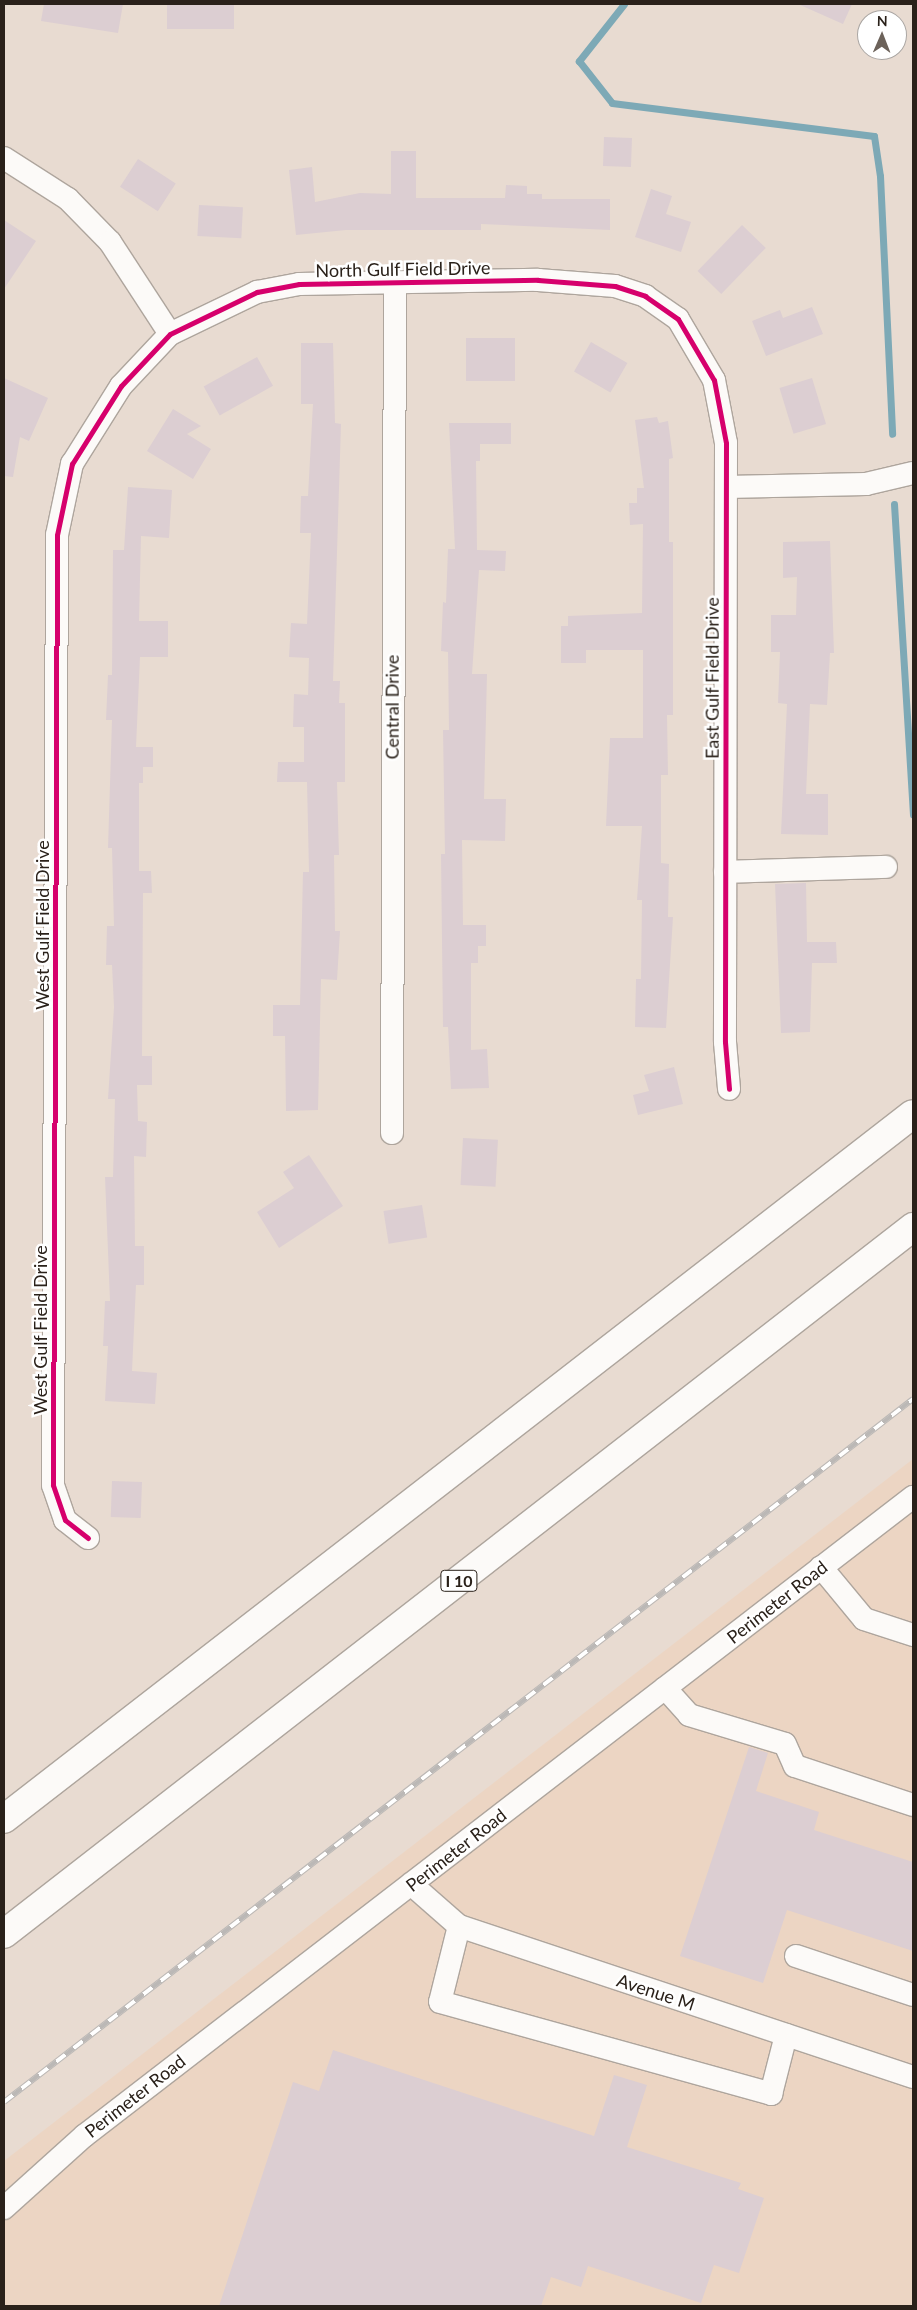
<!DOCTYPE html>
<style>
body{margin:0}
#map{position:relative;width:917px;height:2310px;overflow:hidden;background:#e8dbd1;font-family:Lato,sans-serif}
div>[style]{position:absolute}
.built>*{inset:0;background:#ecd5c3}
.stream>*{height:7px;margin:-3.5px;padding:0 3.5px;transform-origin:3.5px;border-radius:3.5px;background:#7da9b6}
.building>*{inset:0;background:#dcced2;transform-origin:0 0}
.roads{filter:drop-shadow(1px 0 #aea59d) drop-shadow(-1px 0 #aea59d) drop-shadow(0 1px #aea59d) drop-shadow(0 -1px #aea59d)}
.minor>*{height:22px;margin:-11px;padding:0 11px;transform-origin:11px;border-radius:11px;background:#fcfaf8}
.highway>*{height:28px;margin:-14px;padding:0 14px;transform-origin:14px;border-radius:14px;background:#fcfaf8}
.rail>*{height:5.5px;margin-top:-2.75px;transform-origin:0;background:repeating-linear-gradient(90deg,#fff 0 11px,#bbb8b6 0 22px);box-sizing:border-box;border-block:1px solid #bbb8b6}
.cycleway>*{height:5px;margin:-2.5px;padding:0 2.5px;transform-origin:2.5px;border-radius:2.5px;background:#d6006c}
span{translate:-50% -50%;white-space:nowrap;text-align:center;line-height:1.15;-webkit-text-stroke:5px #fff;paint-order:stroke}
.shield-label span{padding:1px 4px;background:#fff;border:1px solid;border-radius:4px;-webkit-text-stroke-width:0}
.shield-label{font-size:16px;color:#2a211a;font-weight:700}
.street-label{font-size:18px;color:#2a211a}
.frame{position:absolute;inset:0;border:5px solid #2a211a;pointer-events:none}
.north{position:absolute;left:857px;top:10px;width:50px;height:50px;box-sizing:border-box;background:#fff;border:1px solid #aaa6a3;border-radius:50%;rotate:1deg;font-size:14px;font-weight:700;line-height:20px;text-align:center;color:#2a211a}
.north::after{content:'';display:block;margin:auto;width:18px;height:22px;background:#6c625a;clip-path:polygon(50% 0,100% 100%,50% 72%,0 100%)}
</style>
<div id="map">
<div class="built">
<div style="clip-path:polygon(913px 1459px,913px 2306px,4px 2306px,4px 2161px)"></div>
</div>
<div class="stream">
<div style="left:624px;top:4px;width:73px;rotate:128.3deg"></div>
<div style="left:579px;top:61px;width:53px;rotate:51.8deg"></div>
<div style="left:612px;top:103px;width:264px;rotate:7.2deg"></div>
<div style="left:874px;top:136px;width:40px;rotate:81.5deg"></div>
<div style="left:880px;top:176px;width:258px;rotate:87.3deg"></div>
<div style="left:894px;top:504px;width:311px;rotate:86.5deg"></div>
</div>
<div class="building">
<div style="clip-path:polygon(44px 4px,123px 4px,118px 33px,41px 21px)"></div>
<div style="left:167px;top:4px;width:67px;height:25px"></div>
<div style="clip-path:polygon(798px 4px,852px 4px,843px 24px)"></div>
<div style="left:604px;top:137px;width:28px;height:29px;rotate:2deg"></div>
<div style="clip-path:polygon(391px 151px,416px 151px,416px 198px,505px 198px,506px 185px,527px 186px,527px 194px,542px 194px,542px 199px,610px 199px,610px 230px,481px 224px,481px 230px,346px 230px,296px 235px,289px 170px,312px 167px,315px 202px,360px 193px,391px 194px)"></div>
<div style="left:138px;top:159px;width:45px;height:33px;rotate:33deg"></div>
<div style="clip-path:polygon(651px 189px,672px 196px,666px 214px,691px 222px,681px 252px,635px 237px)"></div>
<div style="left:199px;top:205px;width:44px;height:31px;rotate:3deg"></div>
<div style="clip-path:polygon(4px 220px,36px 241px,4px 289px)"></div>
<div style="left:742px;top:225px;width:33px;height:64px;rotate:44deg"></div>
<div style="clip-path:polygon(812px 307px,823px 334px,766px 356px,752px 321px,780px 310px,783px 318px)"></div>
<div style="left:466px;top:338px;width:49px;height:43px"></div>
<div style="left:591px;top:342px;width:42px;height:34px;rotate:30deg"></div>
<div style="clip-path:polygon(301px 343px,333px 343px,335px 423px,341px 424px,333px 681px,340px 681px,339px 703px,345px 703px,345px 782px,337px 782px,339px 855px,334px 855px,335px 931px,340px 931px,337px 980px,321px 979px,318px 1110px,286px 1111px,285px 1036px,273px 1036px,273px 1005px,300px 1005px,303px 872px,309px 872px,307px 782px,277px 782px,278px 762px,304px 762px,304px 727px,293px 727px,294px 694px,308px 695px,309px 658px,289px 657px,291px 623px,307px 624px,311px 533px,300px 533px,301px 496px,308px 496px,313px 404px,301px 404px)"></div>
<div style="left:257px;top:357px;width:33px;height:61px;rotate:61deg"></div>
<div style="clip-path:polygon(4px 378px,48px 398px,29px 441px,20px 437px,13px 477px,4px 476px)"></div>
<div style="left:812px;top:378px;width:48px;height:34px;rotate:73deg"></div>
<div style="clip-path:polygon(173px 409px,201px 426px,187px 434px,211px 449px,193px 479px,147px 451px)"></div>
<div style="clip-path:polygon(657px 417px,659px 423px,668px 421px,673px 458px,669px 459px,669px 542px,673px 542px,673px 715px,667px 715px,668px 775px,661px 775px,661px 863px,669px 864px,668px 917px,673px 917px,666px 1028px,635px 1027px,636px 979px,641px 979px,642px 900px,637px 900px,642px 826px,606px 826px,610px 738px,643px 738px,643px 650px,586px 650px,586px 663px,561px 663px,561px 626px,568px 626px,568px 616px,642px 613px,643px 524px,630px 525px,629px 503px,637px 503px,637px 488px,644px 488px,635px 420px)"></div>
<div style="clip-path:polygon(449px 423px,511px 423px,511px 444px,480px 444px,480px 461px,476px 461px,477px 550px,506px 551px,505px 571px,479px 570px,472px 674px,487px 674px,484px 799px,506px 799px,505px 841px,462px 840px,463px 925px,486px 925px,486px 946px,478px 946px,478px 963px,471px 963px,471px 1050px,487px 1049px,489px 1088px,451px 1089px,448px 1027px,443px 1027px,441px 854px,445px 854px,443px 730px,449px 730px,448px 652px,441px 651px,443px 602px,446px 603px,448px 549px,455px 549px)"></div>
<div style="clip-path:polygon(128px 487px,172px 490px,169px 538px,141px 536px,139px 621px,168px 621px,168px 657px,140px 657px,136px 747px,153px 747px,153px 767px,143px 767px,143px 783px,139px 783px,139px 871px,151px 871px,152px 893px,143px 893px,142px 1056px,152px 1056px,152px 1085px,137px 1085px,138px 1121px,147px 1122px,146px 1157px,134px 1156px,135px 1246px,144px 1246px,144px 1285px,136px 1285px,132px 1371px,157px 1373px,155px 1404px,105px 1401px,108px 1346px,103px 1346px,105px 1301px,110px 1301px,105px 1177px,113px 1177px,115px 1099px,108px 1099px,114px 1007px,112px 965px,106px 965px,107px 926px,114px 926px,112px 848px,108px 848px,112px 720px,106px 720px,108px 675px,112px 675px,113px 550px,124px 550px)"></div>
<div style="clip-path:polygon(830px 541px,834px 653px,830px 653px,827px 705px,810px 704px,806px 794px,828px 794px,828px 835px,781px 834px,787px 704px,778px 703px,780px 652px,771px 652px,771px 615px,796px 615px,797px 577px,783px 578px,783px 542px)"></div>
<div style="clip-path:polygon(806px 883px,807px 942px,836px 942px,837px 963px,812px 963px,810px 1032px,781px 1033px,775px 884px)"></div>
<div style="clip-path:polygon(674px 1067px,683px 1104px,638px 1115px,633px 1095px,649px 1091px,644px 1075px)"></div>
<div style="left:463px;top:1138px;width:35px;height:47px;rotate:3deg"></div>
<div style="clip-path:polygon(309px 1155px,343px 1206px,279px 1248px,257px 1212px,294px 1188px,283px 1172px)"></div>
<div style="left:422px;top:1205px;width:33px;height:39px;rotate:81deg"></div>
<div style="left:112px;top:1481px;width:30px;height:36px;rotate:2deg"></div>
<div style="clip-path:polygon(749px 1747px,768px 1753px,756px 1791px,819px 1812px,814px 1830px,913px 1862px,913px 1951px,787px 1910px,763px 1983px,680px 1956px)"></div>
<div style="clip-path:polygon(333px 2050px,594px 2136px,614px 2075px,647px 2085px,627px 2147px,741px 2183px,738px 2189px,764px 2198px,739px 2273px,714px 2265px,701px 2303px,588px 2266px,581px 2287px,551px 2277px,541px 2306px,219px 2306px,293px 2082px,319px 2091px)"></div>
</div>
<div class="roads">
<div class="minor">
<div style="left:4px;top:158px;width:76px;rotate:32.6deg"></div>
<div style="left:68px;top:199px;width:60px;rotate:45.7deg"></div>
<div style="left:110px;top:242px;width:110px;rotate:56.9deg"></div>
<div style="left:726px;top:487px;width:140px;rotate:-1.2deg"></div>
<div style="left:866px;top:484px;width:48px;rotate:-13.2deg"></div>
<div style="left:725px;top:872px;width:161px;rotate:-1.8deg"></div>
<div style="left:392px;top:1133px;width:851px;rotate:-89.8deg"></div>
<div style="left:88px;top:1538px;width:29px;rotate:-142deg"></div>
<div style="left:65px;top:1520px;width:37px;rotate:-109deg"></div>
<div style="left:53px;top:1485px;width:950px;rotate:-89.76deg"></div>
<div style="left:57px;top:535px;width:73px;rotate:-78.1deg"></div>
<div style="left:72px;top:464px;width:92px;rotate:-57.9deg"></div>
<div style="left:121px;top:386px;width:71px;rotate:-46.7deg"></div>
<div style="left:170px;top:334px;width:97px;rotate:-25.8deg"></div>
<div style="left:257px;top:292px;width:43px;rotate:-10.8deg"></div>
<div style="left:299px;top:284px;width:239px;rotate:-1deg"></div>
<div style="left:538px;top:280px;width:77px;rotate:4.5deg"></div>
<div style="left:615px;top:286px;width:32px;rotate:18deg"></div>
<div style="left:645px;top:296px;width:40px;rotate:34.9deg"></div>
<div style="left:678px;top:319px;width:71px;rotate:59.5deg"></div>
<div style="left:714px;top:380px;width:64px;rotate:79.2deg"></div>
<div style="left:726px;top:443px;width:599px;rotate:90.1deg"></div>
<div style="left:725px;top:1042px;width:47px;rotate:85.1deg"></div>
<div style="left:821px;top:1567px;width:67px;rotate:50.4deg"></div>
<div style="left:864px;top:1619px;width:52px;rotate:18.1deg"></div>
<div style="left:665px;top:1688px;width:36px;rotate:48deg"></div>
<div style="left:689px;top:1715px;width:100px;rotate:16.8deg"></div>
<div style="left:785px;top:1744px;width:24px;rotate:66deg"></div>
<div style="left:795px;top:1766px;width:124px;rotate:18.3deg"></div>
<div style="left:411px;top:1884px;width:64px;rotate:41.2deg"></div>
<div style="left:459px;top:1926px;width:478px;rotate:18.4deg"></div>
<div style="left:459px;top:1926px;width:78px;rotate:104deg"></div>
<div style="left:440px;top:2002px;width:344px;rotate:15.5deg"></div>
<div style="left:771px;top:2094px;width:61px;rotate:-75.7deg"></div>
<div style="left:796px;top:1956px;width:123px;rotate:18.4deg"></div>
<div style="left:4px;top:2208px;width:108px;rotate:-42deg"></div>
<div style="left:84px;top:2136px;width:1047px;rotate:-37.63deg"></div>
</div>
<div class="highway">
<div style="left:4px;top:1819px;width:1150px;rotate:-37.8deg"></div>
<div style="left:4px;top:1934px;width:1152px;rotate:-37.87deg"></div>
</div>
</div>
<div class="rail">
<div style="left:4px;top:2102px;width:1149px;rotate:-37.72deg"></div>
</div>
<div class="cycleway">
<div style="left:88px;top:1538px;width:29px;rotate:-142deg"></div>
<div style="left:65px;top:1520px;width:37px;rotate:-109deg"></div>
<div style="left:53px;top:1485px;width:950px;rotate:-89.76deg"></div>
<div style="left:57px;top:535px;width:73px;rotate:-78.1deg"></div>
<div style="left:72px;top:464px;width:92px;rotate:-57.9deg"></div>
<div style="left:121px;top:386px;width:71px;rotate:-46.7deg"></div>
<div style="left:170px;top:334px;width:97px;rotate:-25.8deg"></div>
<div style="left:257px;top:292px;width:43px;rotate:-10.8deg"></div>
<div style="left:299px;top:284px;width:239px;rotate:-1deg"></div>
<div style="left:538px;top:280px;width:77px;rotate:4.5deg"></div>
<div style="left:615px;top:286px;width:32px;rotate:18deg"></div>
<div style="left:645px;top:296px;width:40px;rotate:34.9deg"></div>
<div style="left:678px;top:319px;width:71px;rotate:59.5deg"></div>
<div style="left:714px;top:380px;width:64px;rotate:79.2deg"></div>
<div style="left:726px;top:443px;width:599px;rotate:90.1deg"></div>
<div style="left:725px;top:1042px;width:47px;rotate:85.1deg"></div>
</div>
<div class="shield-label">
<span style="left:459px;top:1581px">I 10</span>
</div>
<div class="street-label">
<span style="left:403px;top:269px;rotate:-1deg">North Gulf Field Drive</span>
<span style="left:712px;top:678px;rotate:-90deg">East Gulf Field Drive</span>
<span style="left:392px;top:707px;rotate:-90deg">Central Drive</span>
<span style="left:42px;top:925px;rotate:-90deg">West Gulf Field Drive</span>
<span style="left:40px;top:1330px;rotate:-90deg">West Gulf Field Drive</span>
<span style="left:777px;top:1602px;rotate:-38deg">Perimeter Road</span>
<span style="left:456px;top:1850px;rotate:-38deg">Perimeter Road</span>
<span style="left:656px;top:1992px;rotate:18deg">Avenue M</span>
<span style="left:135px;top:2096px;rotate:-38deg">Perimeter Road</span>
</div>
<div class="frame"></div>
<div class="north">N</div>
</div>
